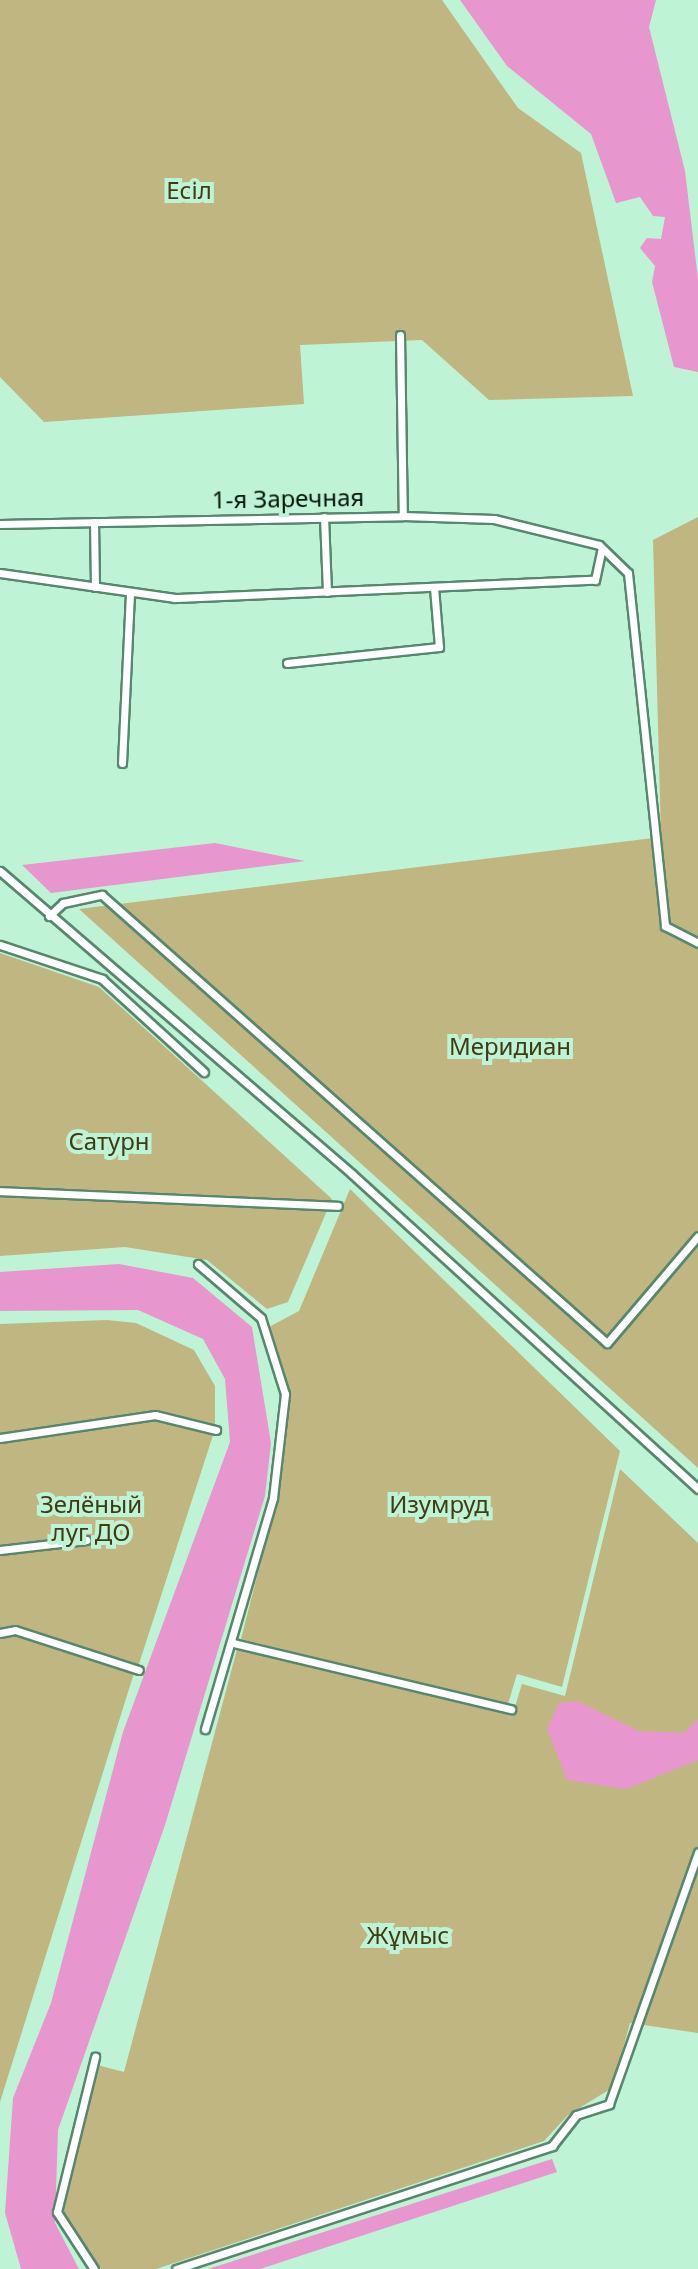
<!DOCTYPE html>
<meta charset="utf-8">
<style>
body{margin:0}
#map{position:relative;width:698px;height:2269px;overflow:hidden;background:#bff3d5;font-family:"Noto Sans",sans-serif}
div>[style]{position:absolute}
.green>*{inset:0;background:#bfb681}
.water>*{inset:0;background:#e797cd}
.roads{filter:drop-shadow(2px 0 #57876d) drop-shadow(-2px 0 #57876d) drop-shadow(0 2px #57876d) drop-shadow(0 -2px #57876d)}
.street>*{height:7px;margin:-3.5px;padding:0 3.5px;transform-origin:3.5px;border-radius:3.5px;background:#fff}
span{translate:-50% -50%;white-space:nowrap;text-align:center;line-height:1.15;-webkit-text-stroke:8px #bff3d5;paint-order:stroke}
.park-label{font-size:24px;color:#413b12}
.street-label{font-size:24px;color:#03150b}
</style>
<div id="map">
<div class="green">
<div style="clip-path:polygon(0 0,442px 0,518px 108px,581px 153px,633px 396px,489px 400px,422px 340px,300px 345px,304px 404px,44px 422px,0 377px)"></div>
<div style="clip-path:polygon(698px 517px,698px 1468px,79px 909px,661px 837px,653px 540px)"></div>
<div style="clip-path:polygon(0 953px,99px 987px,332px 1199px,288px 1302px,267px 1309px,207px 1260px,125px 1247px,0 1256px)"></div>
<div style="clip-path:polygon(350px 1189px,620px 1451px,562px 1687px,517px 1674px,508px 1704px,241px 1639px,276px 1502px,289px 1394px,267px 1328px,299px 1311px)"></div>
<div style="clip-path:polygon(107px 1320px,136px 1323px,194px 1350px,215px 1386px,215px 1427px,154px 1413px,0 1436px,0 1324px)"></div>
<div style="clip-path:polygon(155px 1417px,215px 1429px,138px 1667px,16px 1628px,0 1631px,0 1440px)"></div>
<div style="clip-path:polygon(620px 1469px,698px 1543px,698px 2033px,630px 2023px,612px 2088px,568px 2115px,544px 2141px,156px 2269px,101px 2269px,61px 2210px,73px 2142px,97px 2065px,124px 2072px,239px 1642px,513px 1713px,522px 1684px,565px 1696px)"></div>
<div style="clip-path:polygon(7px 1633px,134px 1673px,0 2102px,0 1636px)"></div>
</div>
<div class="water">
<div style="clip-path:polygon(460px 0,656px 0,649px 27px,685px 171px,698px 279px,698px 372px,674px 367px,652px 282px,655px 266px,640px 248px,647px 238px,661px 239px,665px 217px,653px 216px,640px 197px,616px 203px,591px 134px,507px 66px)"></div>
<div style="clip-path:polygon(215px 843px,305px 861px,51px 893px,22px 865px)"></div>
<div style="clip-path:polygon(119px 1264px,193px 1278px,252px 1327px,271px 1443px,265px 1496px,165px 1825px,58px 2130px,55px 2223px,79px 2269px,21px 2269px,5px 2213px,13px 2098px,51px 2003px,123px 1732px,230px 1442px,225px 1379px,203px 1339px,138px 1310px,0 1311px,0 1272px)"></div>
<div style="clip-path:polygon(577px 1701px,639px 1731px,684px 1733px,698px 1719px,698px 1760px,626px 1789px,567px 1780px,547px 1729px,559px 1703px)"></div>
<div style="clip-path:polygon(552px 2159px,557px 2172px,260px 2269px,208px 2269px)"></div>
</div>
<div class="roads">
<div class="street">
<div style="left:400px;top:335px;width:181px;rotate:89.1deg"></div>
<div style="left:324px;top:517px;width:75px;rotate:87.7deg"></div>
<div style="left:94px;top:522px;width:65px;rotate:89.1deg"></div>
<div style="left:0;top:524px;width:403px;rotate:-1.1deg"></div>
<div style="left:403px;top:516px;width:91px;rotate:1.9deg"></div>
<div style="left:494px;top:519px;width:108px;rotate:13.9deg"></div>
<div style="left:599px;top:545px;width:40px;rotate:44deg"></div>
<div style="left:628px;top:573px;width:355px;rotate:84deg"></div>
<div style="left:665px;top:926px;width:37px;rotate:27deg"></div>
<div style="left:0;top:573px;width:177px;rotate:8.1deg"></div>
<div style="left:175px;top:598px;width:420px;rotate:-2.5deg"></div>
<div style="left:595px;top:580px;width:29px;rotate:-78deg"></div>
<div style="left:287px;top:663px;width:153px;rotate:-6deg"></div>
<div style="left:439px;top:647px;width:60px;rotate:-94.8deg"></div>
<div style="left:122px;top:763px;width:171px;rotate:-87.3deg"></div>
<div style="left:0;top:871px;width:464px;rotate:40.7deg"></div>
<div style="left:352px;top:1174px;width:468px;rotate:42.3deg"></div>
<div style="left:49px;top:916px;width:19px;rotate:-43deg"></div>
<div style="left:63px;top:903px;width:40px;rotate:-12deg"></div>
<div style="left:102px;top:895px;width:675px;rotate:41.58deg"></div>
<div style="left:607px;top:1343px;width:140px;rotate:-49.6deg"></div>
<div style="left:0;top:945px;width:108px;rotate:18.4deg"></div>
<div style="left:102px;top:979px;width:138px;rotate:42.4deg"></div>
<div style="left:0;top:1191px;width:338px;rotate:2.5deg"></div>
<div style="left:198px;top:1264px;width:83px;rotate:40.6deg"></div>
<div style="left:261px;top:1318px;width:80px;rotate:72.5deg"></div>
<div style="left:285px;top:1394px;width:105px;rotate:96.6deg"></div>
<div style="left:273px;top:1498px;width:241px;rotate:106.4deg"></div>
<div style="left:0;top:1438px;width:157px;rotate:-8.4deg"></div>
<div style="left:155px;top:1415px;width:63px;rotate:13.8deg"></div>
<div style="left:0;top:1550px;width:87px;rotate:-6.6deg"></div>
<div style="left:0;top:1633px;width:15px;rotate:-11deg"></div>
<div style="left:15px;top:1630px;width:130px;rotate:17.9deg"></div>
<div style="left:233px;top:1643px;width:286px;rotate:13.4deg"></div>
<div style="left:94px;top:2269px;width:68px;rotate:-123deg"></div>
<div style="left:57px;top:2212px;width:160px;rotate:-76.2deg"></div>
<div style="left:176px;top:2269px;width:396px;rotate:-18.1deg"></div>
<div style="left:552px;top:2146px;width:39px;rotate:-52deg"></div>
<div style="left:576px;top:2115px;width:35px;rotate:-18deg"></div>
<div style="left:609px;top:2104px;width:267px;rotate:-70.5deg"></div>
</div>
</div>
<div class="park-label">
<span style="left:189px;top:190px">Есіл</span>
<span style="left:510px;top:1046px">Меридиан</span>
<span style="left:109px;top:1141px">Сатурн</span>
<span style="left:91px;top:1518px">Зелёный<br>луг ДО</span>
<span style="left:439px;top:1504px">Изумруд</span>
<span style="left:408px;top:1935px">Жұмыс</span>
</div>
<div class="street-label">
<span style="left:288px;top:498px;rotate:-1deg">1-я Заречная</span>
</div>
</div>
